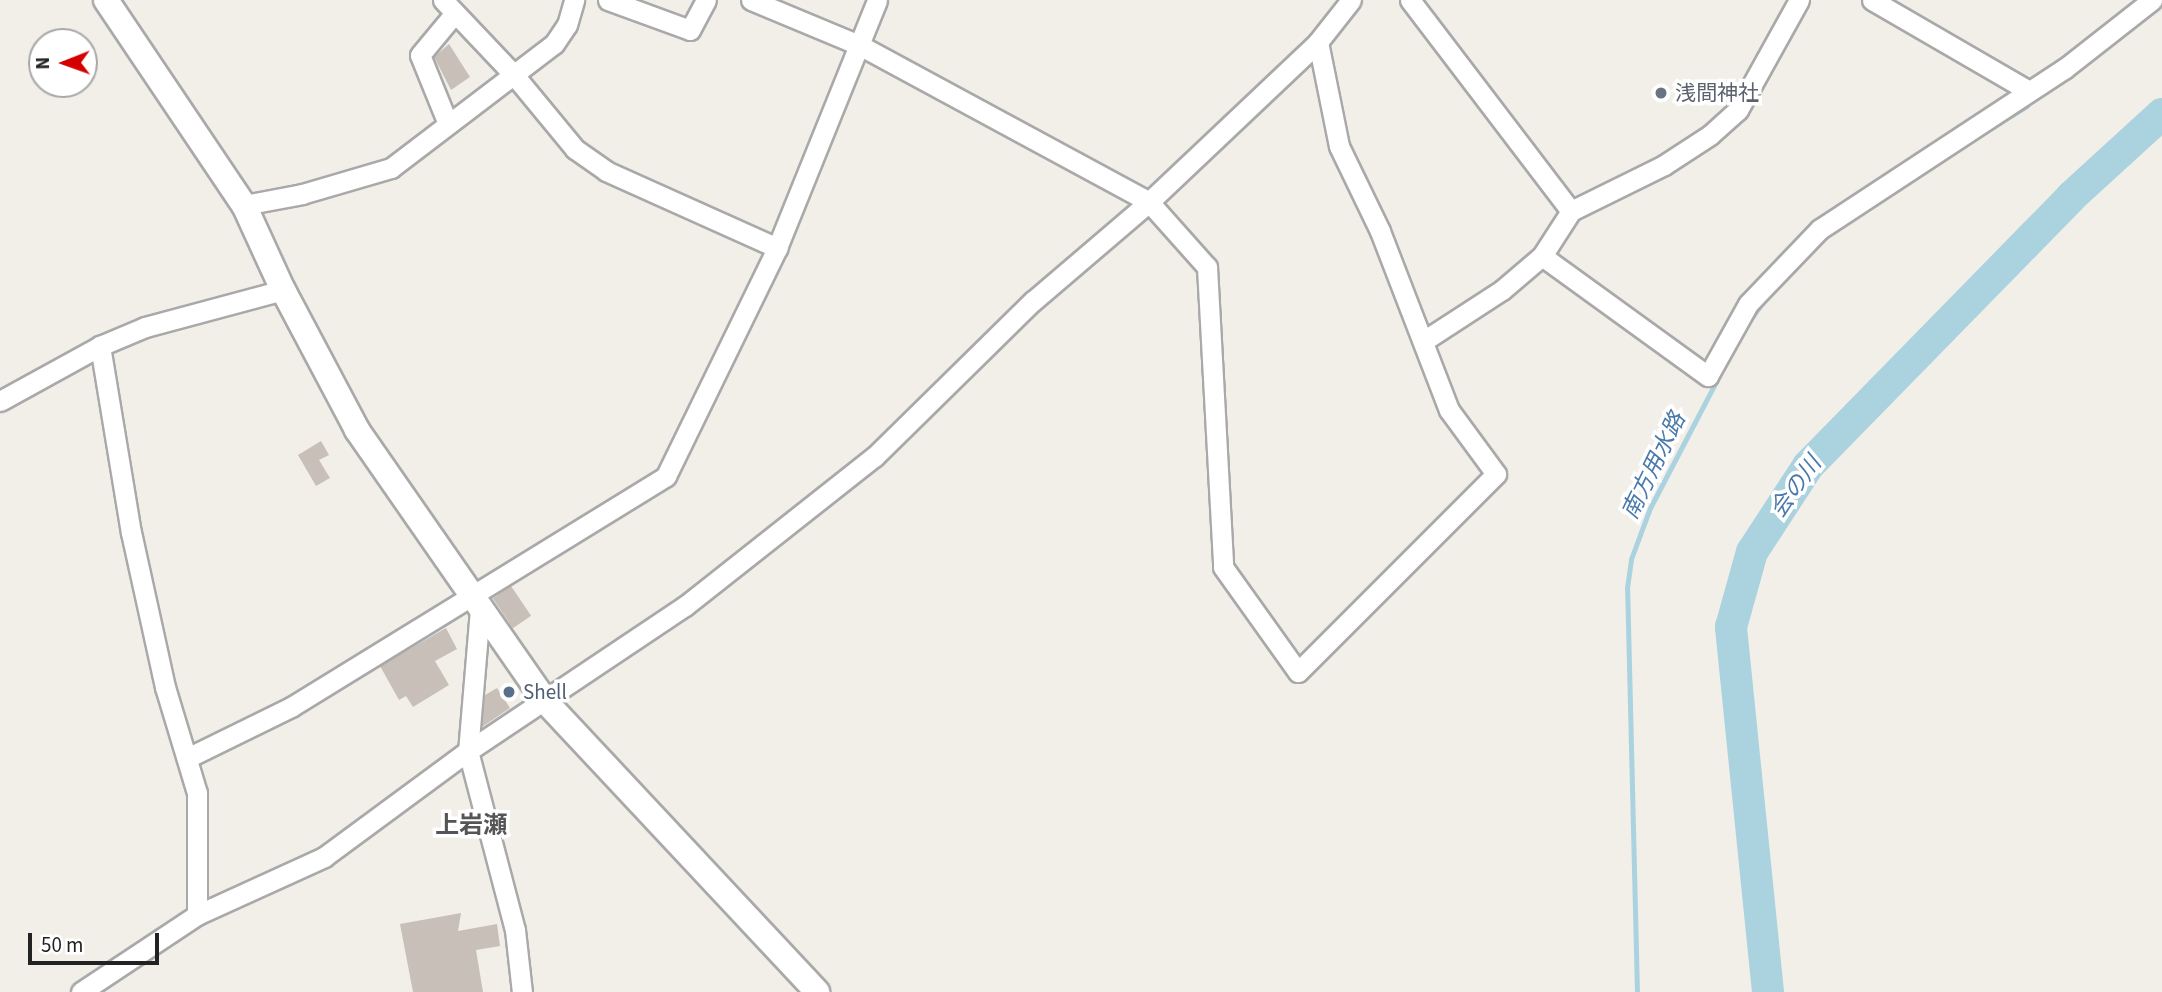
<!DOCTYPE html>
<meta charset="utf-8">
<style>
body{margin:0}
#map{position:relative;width:2162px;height:992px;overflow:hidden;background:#f2efe9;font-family:"Source Sans 3","Noto Sans JP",sans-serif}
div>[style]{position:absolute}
.stream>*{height:5px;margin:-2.5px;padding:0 2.5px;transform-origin:2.5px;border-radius:2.5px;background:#aad3df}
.river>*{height:32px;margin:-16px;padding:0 16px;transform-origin:16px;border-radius:16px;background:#aad3df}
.building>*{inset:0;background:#c7bfb8;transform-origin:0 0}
.roads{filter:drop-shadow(2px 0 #a9a9a9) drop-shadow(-2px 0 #a9a9a9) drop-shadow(0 2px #a9a9a9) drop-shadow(0 -2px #a9a9a9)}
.minor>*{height:19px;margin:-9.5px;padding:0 9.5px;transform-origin:9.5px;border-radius:9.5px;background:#fff}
.tertiary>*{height:24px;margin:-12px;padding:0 12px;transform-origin:12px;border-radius:12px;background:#fff}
.dots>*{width:19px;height:19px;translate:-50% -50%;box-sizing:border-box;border:4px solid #fff;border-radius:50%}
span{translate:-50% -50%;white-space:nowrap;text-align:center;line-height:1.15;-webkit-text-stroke:7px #fff;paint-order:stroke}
.worship-label{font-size:21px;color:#5b616d}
.left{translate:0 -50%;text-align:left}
.service-label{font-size:21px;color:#4e5e75}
.water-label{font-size:23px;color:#4a7aab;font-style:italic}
.quarter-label{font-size:24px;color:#555;font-weight:700}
.north{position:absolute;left:28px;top:28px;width:70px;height:70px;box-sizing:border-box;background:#fff;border:2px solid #a7a7a7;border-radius:50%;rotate:269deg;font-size:19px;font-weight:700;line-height:28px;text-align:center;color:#222}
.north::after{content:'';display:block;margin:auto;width:24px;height:32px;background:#d40000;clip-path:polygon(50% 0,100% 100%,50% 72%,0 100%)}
.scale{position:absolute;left:28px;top:933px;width:131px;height:32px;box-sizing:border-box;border:4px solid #222;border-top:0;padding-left:9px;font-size:21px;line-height:24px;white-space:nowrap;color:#222;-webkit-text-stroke:5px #fff;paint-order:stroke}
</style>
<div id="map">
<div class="stream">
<div style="left:2123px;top:34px;width:25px;rotate:-37deg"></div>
<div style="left:1993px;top:127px;width:40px;rotate:-32deg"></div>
<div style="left:1747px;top:324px;width:29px;rotate:-54deg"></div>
<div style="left:1637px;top:992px;width:404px;rotate:-91.4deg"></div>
<div style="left:1627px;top:588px;width:29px;rotate:-82deg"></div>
<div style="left:1631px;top:559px;width:54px;rotate:-69.6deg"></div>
<div style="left:1650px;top:508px;width:149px;rotate:-62.4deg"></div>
</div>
<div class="river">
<div style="left:1768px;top:992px;width:367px;rotate:-95.8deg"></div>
<div style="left:1731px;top:627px;width:78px;rotate:-74.4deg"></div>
<div style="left:1752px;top:552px;width:103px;rotate:-56.9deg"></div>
<div style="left:1808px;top:466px;width:376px;rotate:-45.6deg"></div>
<div style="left:2071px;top:197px;width:123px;rotate:-42.4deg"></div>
</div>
<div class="building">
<div style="clip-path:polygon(449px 44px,470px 77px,451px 90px,434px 57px)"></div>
<div style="clip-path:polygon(321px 441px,329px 455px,319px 460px,330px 478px,316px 486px,298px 455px)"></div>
<div style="left:511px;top:586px;width:36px;height:22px;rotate:56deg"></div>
<div style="clip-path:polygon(446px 628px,457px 649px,435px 661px,449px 685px,413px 707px,406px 696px,399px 700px,380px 666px)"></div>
<div style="clip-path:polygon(497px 688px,510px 708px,482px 727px,485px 695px)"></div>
<div style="clip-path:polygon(461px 913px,458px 931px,497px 924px,500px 946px,476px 950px,483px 992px,413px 992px,400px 924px)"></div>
</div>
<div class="roads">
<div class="minor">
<div style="left:443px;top:0;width:103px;rotate:46.6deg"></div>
<div style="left:514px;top:75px;width:96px;rotate:50.5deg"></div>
<div style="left:575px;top:149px;width:38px;rotate:35deg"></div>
<div style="left:606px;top:171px;width:188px;rotate:24.2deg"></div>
<div style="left:608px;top:0;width:87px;rotate:20.1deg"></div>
<div style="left:690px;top:30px;width:34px;rotate:-62deg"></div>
<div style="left:751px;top:0;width:117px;rotate:22.6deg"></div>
<div style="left:859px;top:45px;width:330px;rotate:28.4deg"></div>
<div style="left:1149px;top:202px;width:87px;rotate:48.3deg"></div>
<div style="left:1207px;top:267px;width:300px;rotate:86.9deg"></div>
<div style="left:1223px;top:567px;width:129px;rotate:54.5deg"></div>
<div style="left:1298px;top:672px;width:280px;rotate:-45deg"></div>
<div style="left:1496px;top:474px;width:79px;rotate:-126.3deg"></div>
<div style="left:1449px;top:410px;width:192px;rotate:-111.1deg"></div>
<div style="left:1380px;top:231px;width:94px;rotate:-115.8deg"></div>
<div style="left:1339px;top:146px;width:106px;rotate:-101.4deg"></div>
<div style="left:1410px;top:0;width:265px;rotate:52.7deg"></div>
<div style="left:1571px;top:211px;width:104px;rotate:-26.3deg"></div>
<div style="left:1664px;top:165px;width:55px;rotate:-33.1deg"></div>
<div style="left:1710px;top:135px;width:38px;rotate:-42deg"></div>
<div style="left:1738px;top:110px;width:126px;rotate:-61deg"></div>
<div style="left:1872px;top:0;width:181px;rotate:30.1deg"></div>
<div style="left:448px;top:124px;width:74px;rotate:-112.1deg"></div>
<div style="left:420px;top:55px;width:53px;rotate:-50.3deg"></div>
<div style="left:244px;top:205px;width:59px;rotate:-10.7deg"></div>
<div style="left:302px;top:194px;width:93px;rotate:-16.3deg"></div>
<div style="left:391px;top:168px;width:205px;rotate:-37.3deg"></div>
<div style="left:554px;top:44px;width:23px;rotate:-56deg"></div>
<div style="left:567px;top:25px;width:26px;rotate:-74deg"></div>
<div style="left:1542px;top:256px;width:205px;rotate:35.9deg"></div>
<div style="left:1708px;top:376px;width:82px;rotate:-60.9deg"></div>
<div style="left:1748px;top:304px;width:104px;rotate:-46.2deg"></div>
<div style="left:1820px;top:229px;width:292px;rotate:-33.3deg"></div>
<div style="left:2064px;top:69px;width:112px;rotate:-38.1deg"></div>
<div style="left:1425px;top:340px;width:92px;rotate:-33deg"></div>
<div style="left:1502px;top:290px;width:52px;rotate:-40.4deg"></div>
<div style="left:1542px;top:256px;width:54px;rotate:-57.2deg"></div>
<div style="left:0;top:401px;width:114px;rotate:-28.8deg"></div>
<div style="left:480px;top:609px;width:143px;rotate:94.8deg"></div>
<div style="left:468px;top:751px;width:185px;rotate:75.3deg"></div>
<div style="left:515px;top:930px;width:62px;rotate:83.6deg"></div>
<div style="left:187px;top:758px;width:116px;rotate:-26.1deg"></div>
<div style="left:291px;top:707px;width:440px;rotate:-31.6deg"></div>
<div style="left:666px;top:476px;width:254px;rotate:-64deg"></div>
<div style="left:777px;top:248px;width:267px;rotate:-68deg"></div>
<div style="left:197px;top:915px;width:122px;rotate:-90deg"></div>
<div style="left:197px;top:793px;width:111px;rotate:-106.8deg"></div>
<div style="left:165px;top:687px;width:158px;rotate:-102.4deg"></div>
<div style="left:131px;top:533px;width:190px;rotate:-99.4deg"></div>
<div style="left:100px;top:346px;width:49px;rotate:-22.9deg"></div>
<div style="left:145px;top:327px;width:143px;rotate:-15deg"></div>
<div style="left:81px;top:992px;width:139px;rotate:-33.6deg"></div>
<div style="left:197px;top:915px;width:140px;rotate:-24.5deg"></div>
<div style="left:324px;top:857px;width:179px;rotate:-36.4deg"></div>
<div style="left:468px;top:751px;width:261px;rotate:-33.8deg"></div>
<div style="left:685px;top:606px;width:241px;rotate:-38.3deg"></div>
<div style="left:874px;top:457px;width:223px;rotate:-44.5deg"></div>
<div style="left:1033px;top:301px;width:153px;rotate:-40.5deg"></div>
<div style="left:1149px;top:202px;width:233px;rotate:-43.4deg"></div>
<div style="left:1318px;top:42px;width:53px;rotate:-51.8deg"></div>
</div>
<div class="tertiary">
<div style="left:106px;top:0;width:247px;rotate:56.1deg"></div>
<div style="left:244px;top:205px;width:94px;rotate:65.4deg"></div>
<div style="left:283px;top:290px;width:158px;rotate:62.1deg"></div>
<div style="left:357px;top:430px;width:331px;rotate:55.2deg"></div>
<div style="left:546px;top:702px;width:397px;rotate:46.9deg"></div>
</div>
</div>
<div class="dots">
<div style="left:1661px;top:93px;background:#6b7280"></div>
<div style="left:509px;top:692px;background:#5c6f8a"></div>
</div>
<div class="worship-label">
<span class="left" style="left:1675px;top:93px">浅間神社</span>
</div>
<div class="service-label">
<span class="left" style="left:523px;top:692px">Shell</span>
</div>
<div class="water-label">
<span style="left:1654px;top:466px;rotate:-64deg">南方用水路</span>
<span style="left:1796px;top:487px;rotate:-54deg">会の川</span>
</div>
<div class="quarter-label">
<span style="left:471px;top:826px">上岩瀬</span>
</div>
<div class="north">N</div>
<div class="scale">50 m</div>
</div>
